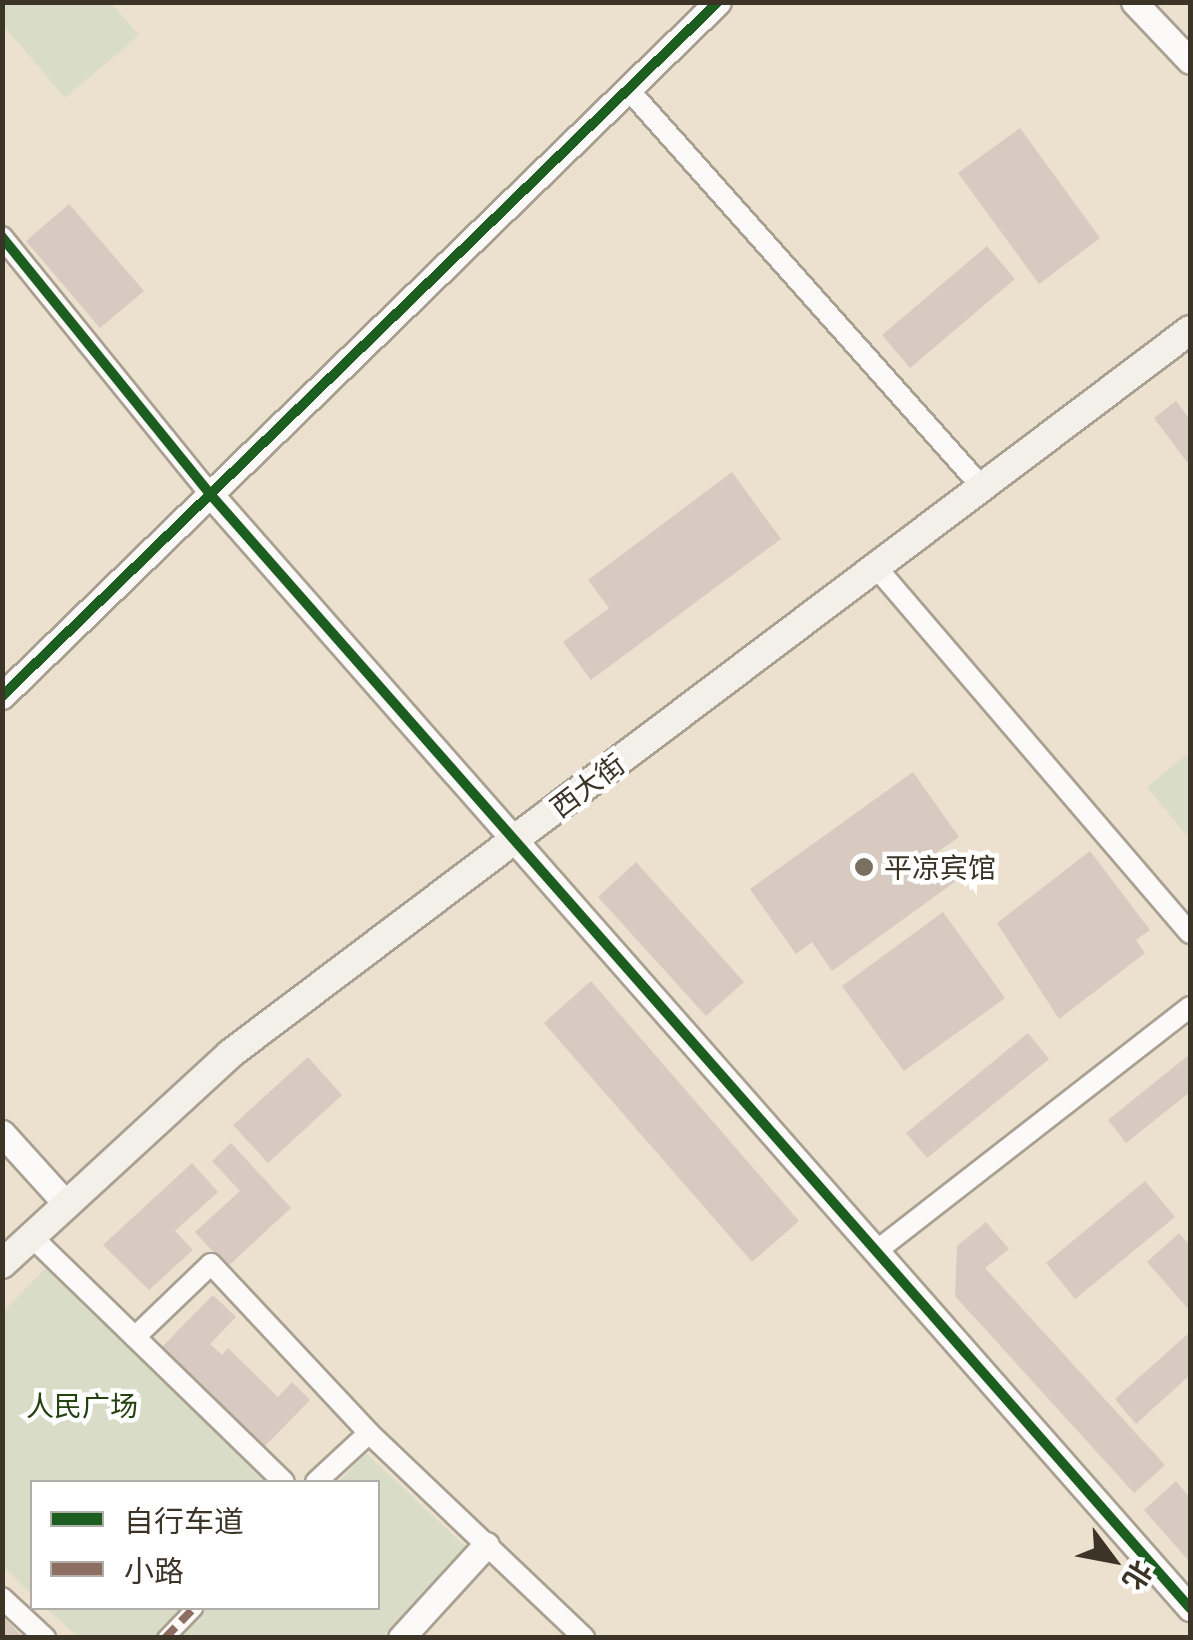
<!DOCTYPE html>
<meta charset="utf-8">
<style>
body{margin:0}
#map{position:relative;width:1193px;height:1640px;overflow:hidden;background:#ece0cf;font-family:"Open Sans","Noto Sans SC",sans-serif}
div>[style]{position:absolute}
.green>*{inset:0;background:#d9ddc8}
.building>*{inset:0;background:#d8cac0}
.roads{filter:drop-shadow(2px 0 #a9a092) drop-shadow(-2px 0 #a9a092) drop-shadow(0 2px #a9a092) drop-shadow(0 -2px #a9a092)}
.pedestrian>*{height:15px;margin:-7.5px;padding:0 7.5px;transform-origin:7.5px;border-radius:7.5px;background:#fcfaf8}
.minor>*{height:20px;margin:-10px;padding:0 10px;transform-origin:10px;border-radius:10px;background:#fcfaf8}
.tertiary>*{height:25px;margin:-12.5px;padding:0 12.5px;transform-origin:12.5px;border-radius:12.5px;background:#fcfaf8}
.secondary>*{height:28px;margin:-14px;padding:0 14px;transform-origin:14px;border-radius:14px;background:#f3efe9}
.quiet>*{height:8px;margin-top:-4px;transform-origin:0;background:repeating-linear-gradient(90deg,#8d6e63 0 15px,transparent 0 23px)}
.cycleway>*{height:10px;margin:-5px;padding:0 5px;transform-origin:5px;border-radius:5px;background:#1b5e20}
.dots>*{width:28px;height:28px;translate:-50% -50%;box-sizing:border-box;border:5px solid #fff;border-radius:50%}
span{translate:-50% -50%;white-space:nowrap;text-align:center;line-height:1.15;-webkit-text-stroke:9px #fff;paint-order:stroke}
.street-label{font-size:28px;color:#3d3428}
.poi-label{font-size:28px;color:#3d3428}
.left{translate:0 -50%;text-align:left}
.park-label{font-size:28px;color:#254211}
.frame{position:absolute;inset:0;border:5px solid #3d3428;pointer-events:none}
.legend{position:absolute;left:30px;top:1480px;width:350px;height:130px;box-sizing:border-box;background:#fff;border:2px solid #b1aea9;margin:0;padding:12px 18px;list-style:none;font-size:30px;color:#3d3428}
.legend li{display:flex;align-items:center;gap:20px;height:50px}
.legend b{width:50px;border:2px solid #b1aea9}
.north{position:absolute;left:1063px;top:1510px;width:100px;height:100px;-webkit-text-stroke:8px #fff;paint-order:stroke;rotate:122deg;font-size:28px;font-weight:700;line-height:40px;text-align:center;color:#3d3428}
.north::after{content:'';display:block;margin:auto;width:35px;height:45px;background:#3d3428;clip-path:polygon(50% 0,100% 100%,50% 72%,0 100%)}
</style>
<div id="map">
<div class="green">
<div style="clip-path:polygon(2px 3px,111px 3px,139px 35px,65px 98px,3px 25px)"></div>
<div style="clip-path:polygon(1190px 752px,1190px 840px,1147px 787px)"></div>
<div style="clip-path:polygon(49px 1265px,278px 1482px,32px 1482px,32px 1595px,3px 1566px,2px 1313px)"></div>
<div style="clip-path:polygon(366px 1453px,467px 1548px,382px 1637px,78px 1637px,46px 1608px,378px 1608px,378px 1482px,338px 1482px)"></div>
</div>
<div class="building">
<div style="clip-path:polygon(1020px 128px,1100px 238px,1039px 284px,958px 173px)"></div>
<div style="clip-path:polygon(69px 204px,144px 291px,100px 328px,26px 241px)"></div>
<div style="clip-path:polygon(987px 246px,1015px 279px,910px 368px,882px 335px)"></div>
<div style="clip-path:polygon(1176px 401px,1190px 420px,1190px 466px,1154px 418px)"></div>
<div style="clip-path:polygon(732px 472px,781px 539px,591px 680px,563px 642px,609px 608px,588px 580px)"></div>
<div style="clip-path:polygon(913px 772px,959px 837px,936px 853px,956px 881px,832px 971px,812px 942px,796px 954px,750px 889px)"></div>
<div style="clip-path:polygon(1090px 851px,1150px 930px,1136px 940px,1145px 953px,1059px 1019px,997px 923px)"></div>
<div style="clip-path:polygon(636px 862px,744px 982px,706px 1016px,598px 897px)"></div>
<div style="clip-path:polygon(943px 912px,1005px 998px,904px 1071px,842px 986px)"></div>
<div style="clip-path:polygon(591px 981px,799px 1221px,752px 1262px,544px 1023px)"></div>
<div style="clip-path:polygon(1028px 1033px,1049px 1059px,927px 1158px,906px 1133px)"></div>
<div style="clip-path:polygon(1190px 1054px,1190px 1092px,1126px 1143px,1108px 1120px)"></div>
<div style="clip-path:polygon(308px 1057px,342px 1095px,268px 1163px,233px 1125px)"></div>
<div style="clip-path:polygon(231px 1143px,291px 1208px,227px 1267px,195px 1232px,240px 1191px,212px 1161px)"></div>
<div style="clip-path:polygon(192px 1163px,218px 1192px,175px 1231px,193px 1250px,149px 1290px,103px 1245px)"></div>
<div style="clip-path:polygon(1145px 1181px,1175px 1217px,1075px 1299px,1046px 1263px)"></div>
<div style="clip-path:polygon(986px 1222px,1009px 1249px,985px 1268px,1165px 1465px,1134px 1493px,955px 1296px,957px 1246px)"></div>
<div style="clip-path:polygon(1179px 1233px,1190px 1245px,1190px 1311px,1147px 1262px)"></div>
<div style="clip-path:polygon(213px 1295px,236px 1317px,210px 1344px,222px 1355px,228px 1348px,278px 1397px,292px 1382px,310px 1400px,263px 1448px,160px 1349px)"></div>
<div style="clip-path:polygon(1190px 1332px,1190px 1375px,1136px 1424px,1115px 1399px)"></div>
<div style="clip-path:polygon(1176px 1481px,1190px 1498px,1190px 1562px,1144px 1510px)"></div>
<div style="clip-path:polygon(2px 1616px,24px 1638px,2px 1638px)"></div>
</div>
<div class="roads">
<div class="pedestrian">
<div style="left:165px;top:1638px;width:42px;rotate:-46deg"></div>
</div>
<div class="minor">
<div style="left:628px;top:89px;width:533px;rotate:48.35deg"></div>
<div style="left:2px;top:237px;width:331px;rotate:51deg"></div>
<div style="left:876px;top:567px;width:482px;rotate:49.4deg"></div>
<div style="left:32px;top:1237px;width:351px;rotate:44.2deg"></div>
<div style="left:879px;top:1249px;width:394px;rotate:-37.9deg"></div>
<div style="left:135px;top:1337px;width:105px;rotate:-43.8deg"></div>
<div style="left:211px;top:1264px;width:231px;rotate:46.9deg"></div>
<div style="left:369px;top:1433px;width:297px;rotate:43.6deg"></div>
<div style="left:316px;top:1482px;width:72px;rotate:-42.8deg"></div>
<div style="left:2px;top:1598px;width:59px;rotate:42.9deg"></div>
</div>
<div class="tertiary">
<div style="left:1134px;top:2px;width:81px;rotate:46.5deg"></div>
<div style="left:210px;top:494px;width:1484px;rotate:48.66deg"></div>
<div style="left:2px;top:696px;width:997px;rotate:-44.11deg"></div>
<div style="left:2px;top:1133px;width:97px;rotate:47.9deg"></div>
<div style="left:401px;top:1638px;width:126px;rotate:-47.6deg"></div>
</div>
<div class="secondary">
<div style="left:2px;top:1264px;width:310px;rotate:-42.6deg"></div>
<div style="left:230px;top:1054px;width:1202px;rotate:-37.02deg"></div>
</div>
</div>
<div class="quiet">
<div style="left:165px;top:1638px;width:42px;rotate:-46deg"></div>
</div>
<div class="cycleway">
<div style="left:2px;top:237px;width:331px;rotate:51deg"></div>
<div style="left:210px;top:494px;width:1484px;rotate:48.66deg"></div>
<div style="left:2px;top:696px;width:997px;rotate:-44.11deg"></div>
</div>
<div class="dots">
<div style="left:864px;top:867px;background:#7a7062"></div>
</div>
<div class="street-label">
<span style="left:587px;top:785px;rotate:-37deg">西大街</span>
</div>
<div class="poi-label">
<span class="left" style="left:884px;top:867px">平凉宾馆</span>
</div>
<div class="park-label">
<span style="left:82px;top:1405px">人民广场</span>
</div>
<div class="frame"></div>
<ul class="legend">
<li><b style="height:12px;background:#1b5e20"></b>自行车道</li>
<li><b style="height:12px;background:#8d6e63"></b>小路</li>
</ul>
<div class="north">北</div>
</div>
